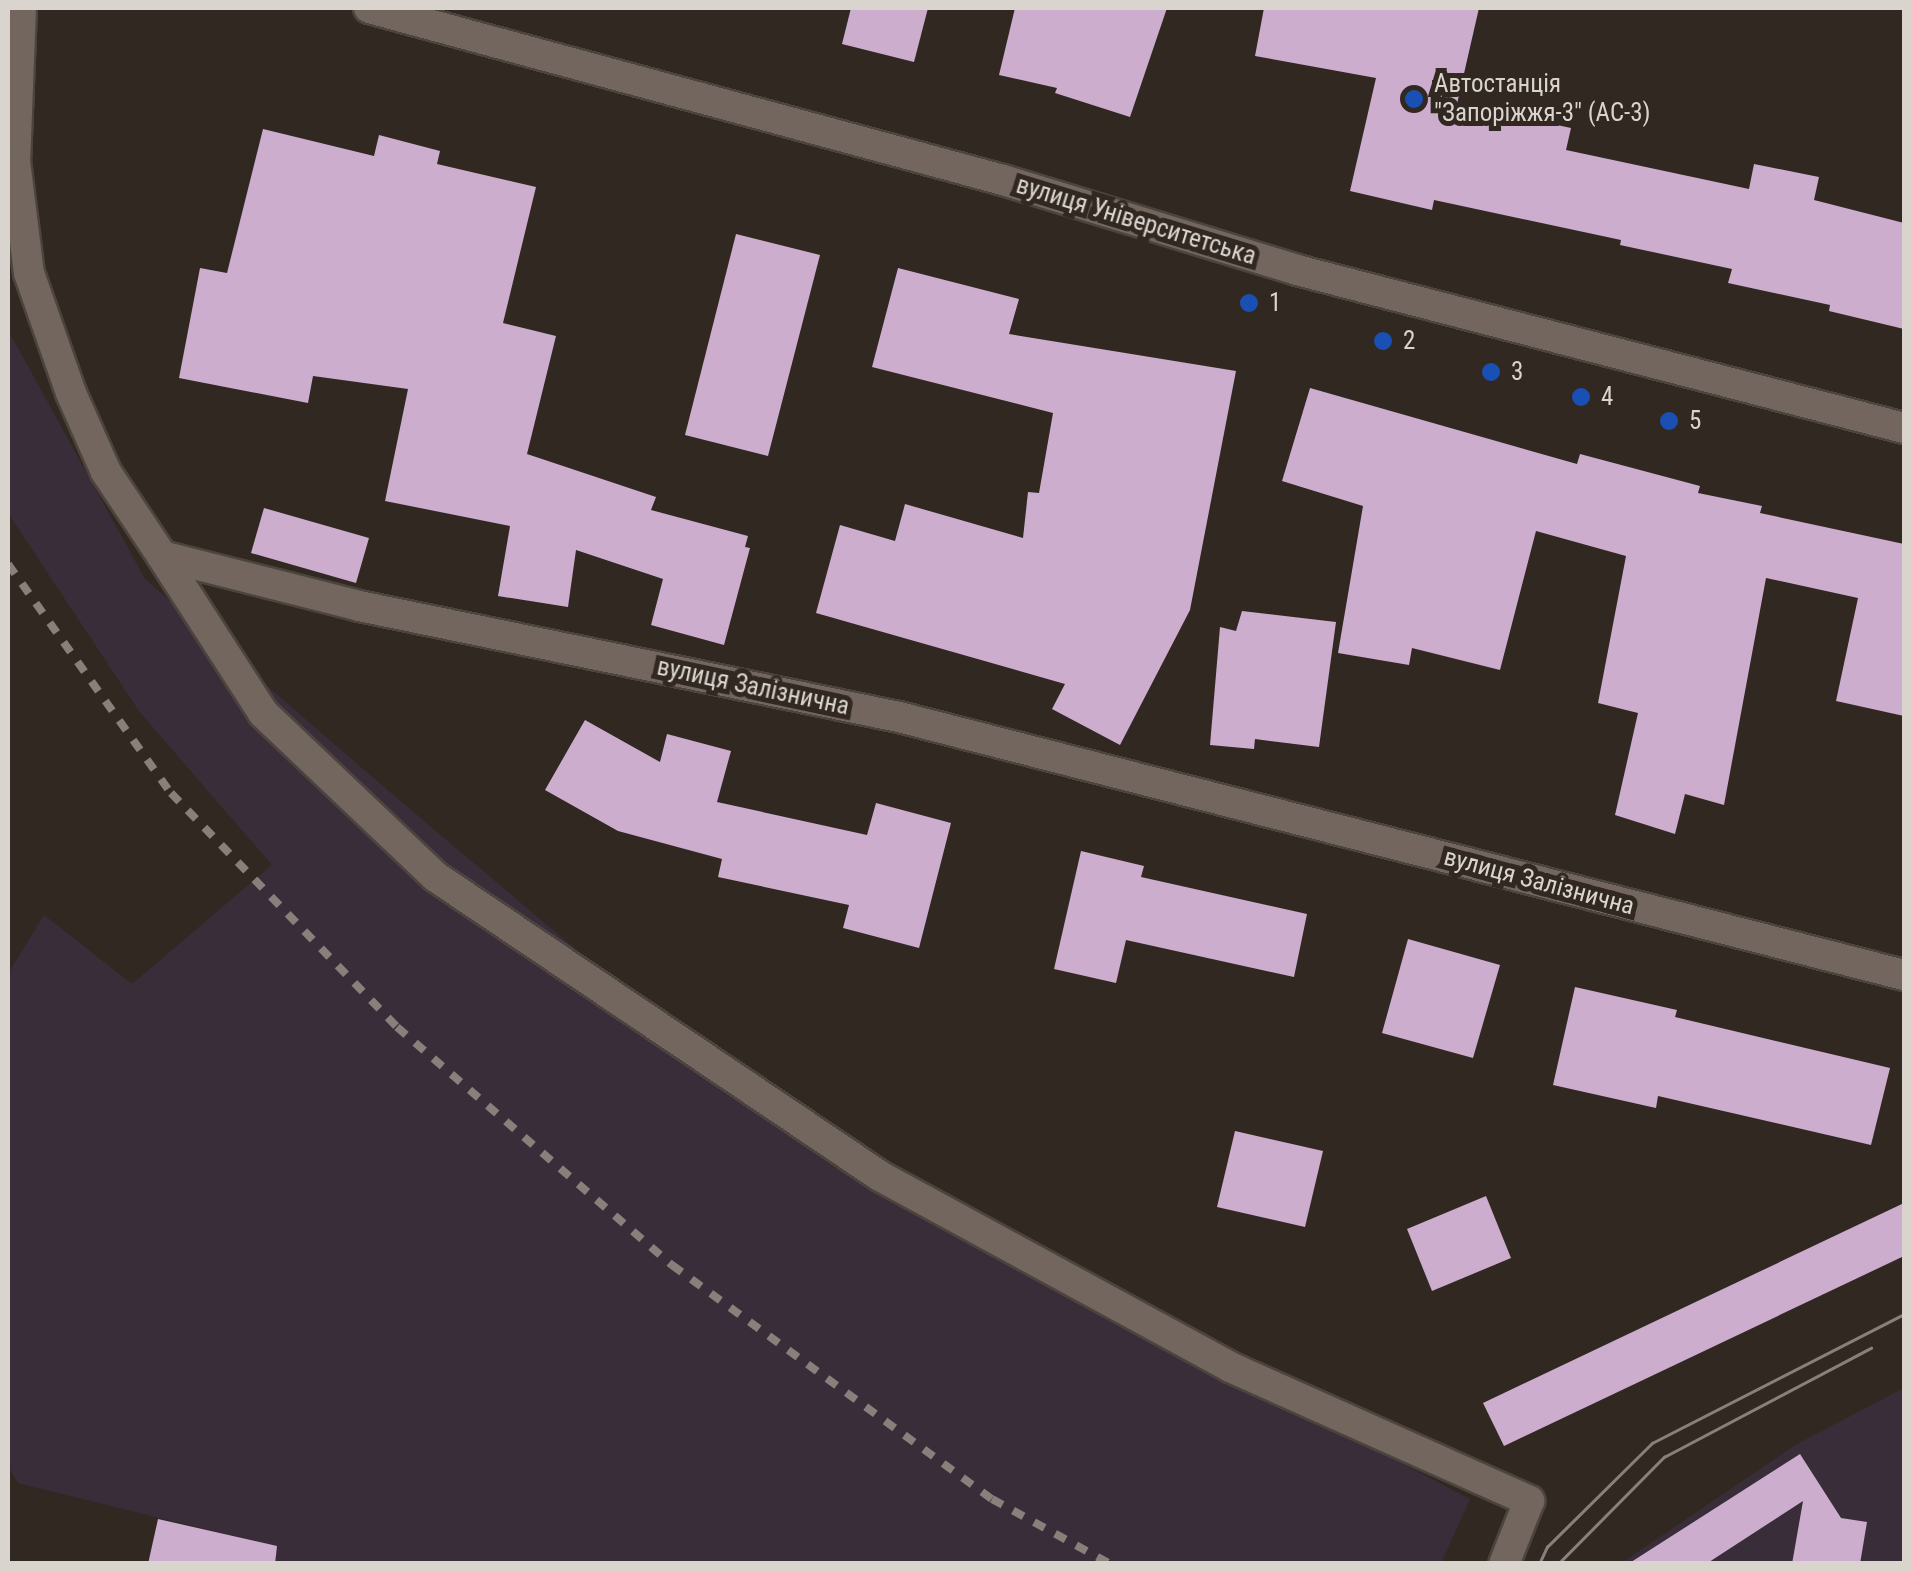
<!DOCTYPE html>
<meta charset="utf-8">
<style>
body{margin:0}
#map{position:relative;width:1912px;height:1571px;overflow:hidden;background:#322822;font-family:"Roboto Condensed",sans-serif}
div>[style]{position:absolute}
.commercial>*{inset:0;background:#3a2d3a}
.building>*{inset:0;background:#ccadce}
.roads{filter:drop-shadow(2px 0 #4c443e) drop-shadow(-2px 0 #4c443e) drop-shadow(0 2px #4c443e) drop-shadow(0 -2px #4c443e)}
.minor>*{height:30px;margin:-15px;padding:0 15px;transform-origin:15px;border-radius:15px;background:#72665e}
.tram>*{height:2.5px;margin:-1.25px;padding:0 1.25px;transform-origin:1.25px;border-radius:1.25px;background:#88807b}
.rail>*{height:8px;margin-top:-4px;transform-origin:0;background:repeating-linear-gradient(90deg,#88807b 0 12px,transparent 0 24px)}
.dots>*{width:28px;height:28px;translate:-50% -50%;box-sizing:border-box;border:5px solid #322822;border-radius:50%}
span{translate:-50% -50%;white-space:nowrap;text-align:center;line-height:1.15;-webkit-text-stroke:10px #322822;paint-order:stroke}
.poi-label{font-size:25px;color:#dad4cf}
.left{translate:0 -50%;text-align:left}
.street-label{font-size:25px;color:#dad4cf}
.frame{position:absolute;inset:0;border:10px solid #dad4cf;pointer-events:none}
</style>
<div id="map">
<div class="commercial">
<div style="clip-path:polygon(8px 330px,145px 579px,358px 765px,827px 1162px,1470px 1499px,1441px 1563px,244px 1563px,249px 1540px,18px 1483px,8px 1466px,8px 974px,44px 915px,132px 984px,272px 865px,139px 711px,8px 513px)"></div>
<div style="clip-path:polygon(1904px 1388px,1904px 1563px,1620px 1564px,1797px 1444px)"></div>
</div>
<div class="building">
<div style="clip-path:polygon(851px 8px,928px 8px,914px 62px,842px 44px)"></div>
<div style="clip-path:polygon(1015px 8px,1167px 8px,1130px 117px,1055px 93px,1057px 88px,999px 75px)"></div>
<div style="clip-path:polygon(1264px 8px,1479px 8px,1457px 104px,1571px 128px,1566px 150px,1749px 189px,1754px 164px,1819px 177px,1814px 200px,1904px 223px,1904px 329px,1829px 311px,1830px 305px,1728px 283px,1732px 269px,1620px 245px,1621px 240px,1434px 200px,1432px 210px,1350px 191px,1376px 78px,1255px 56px)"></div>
<div style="clip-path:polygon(263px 129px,374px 156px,379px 135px,440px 151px,437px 164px,536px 187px,503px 323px,556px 336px,527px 454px,656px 497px,651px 510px,748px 536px,745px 547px,750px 548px,724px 645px,651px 625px,663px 579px,576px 550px,568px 607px,498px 596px,510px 526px,385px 501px,408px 389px,313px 376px,308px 403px,179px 378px,200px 268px,227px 273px)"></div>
<div style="clip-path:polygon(736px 234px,820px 255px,768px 456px,685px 435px)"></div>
<div style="clip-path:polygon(898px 268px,1019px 299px,1009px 334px,1236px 371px,1190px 610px,1120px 745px,1052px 709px,1065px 684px,816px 613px,840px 525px,895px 541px,905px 504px,1023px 538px,1028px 492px,1039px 493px,1053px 413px,872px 367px)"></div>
<div style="clip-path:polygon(1310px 388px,1577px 464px,1580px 454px,1700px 486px,1698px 493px,1762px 506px,1760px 513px,1904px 544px,1904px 716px,1836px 701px,1858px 598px,1766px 578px,1724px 805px,1685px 794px,1675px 834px,1615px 815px,1638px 713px,1598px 703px,1626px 556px,1536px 531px,1500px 670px,1412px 648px,1409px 665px,1338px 653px,1363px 506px,1282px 481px)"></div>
<div style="clip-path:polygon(264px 508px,369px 538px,356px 583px,251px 553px)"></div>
<div style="clip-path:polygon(1242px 611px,1336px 622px,1319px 747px,1255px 739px,1254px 749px,1210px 745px,1220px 627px,1236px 631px)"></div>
<div style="clip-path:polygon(585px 720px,660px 762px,667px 734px,731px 751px,717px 802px,867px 835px,876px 803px,951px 823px,919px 948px,843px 928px,849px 905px,718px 877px,722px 859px,618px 831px,545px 790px)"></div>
<div style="clip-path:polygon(1081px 851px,1144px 866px,1141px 877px,1307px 914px,1294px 977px,1126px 940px,1116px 983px,1054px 969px)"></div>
<div style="clip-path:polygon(1408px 939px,1500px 965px,1473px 1058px,1382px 1033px)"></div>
<div style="clip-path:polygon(1575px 987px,1677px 1010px,1675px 1017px,1890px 1068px,1871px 1145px,1658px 1096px,1656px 1108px,1553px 1085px)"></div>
<div style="clip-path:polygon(1235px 1131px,1323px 1151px,1305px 1227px,1217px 1207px)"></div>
<div style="clip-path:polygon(1486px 1196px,1511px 1258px,1432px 1291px,1407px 1229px)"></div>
<div style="clip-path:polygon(1904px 1203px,1904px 1256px,1504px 1446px,1483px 1403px)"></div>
<div style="clip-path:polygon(1800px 1454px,1841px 1518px,1867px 1522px,1860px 1564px,1792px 1564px,1803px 1501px,1706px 1564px,1628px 1564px)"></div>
<div style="clip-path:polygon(158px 1519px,277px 1546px,275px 1564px,148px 1564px)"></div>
</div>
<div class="roads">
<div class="minor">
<div style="left:21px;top:8px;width:153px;rotate:92.2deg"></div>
<div style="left:15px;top:161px;width:113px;rotate:82.9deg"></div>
<div style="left:29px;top:273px;width:127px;rotate:70.7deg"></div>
<div style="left:71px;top:393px;width:86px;rotate:66.1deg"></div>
<div style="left:106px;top:472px;width:101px;rotate:56.3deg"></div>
<div style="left:162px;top:556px;width:203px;rotate:14.2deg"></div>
<div style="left:359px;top:606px;width:551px;rotate:11.62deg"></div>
<div style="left:899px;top:717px;width:1038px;rotate:14.4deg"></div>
<div style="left:369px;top:8px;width:657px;rotate:15.18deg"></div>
<div style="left:1003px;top:180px;width:307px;rotate:17deg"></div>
<div style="left:1297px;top:270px;width:627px;rotate:14.59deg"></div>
<div style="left:162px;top:556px;width:187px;rotate:57.2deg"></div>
<div style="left:263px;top:713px;width:238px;rotate:43.5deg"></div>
<div style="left:436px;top:877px;width:535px;rotate:33.96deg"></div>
<div style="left:880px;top:1176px;width:399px;rotate:28.6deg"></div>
<div style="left:1230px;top:1367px;width:328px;rotate:24.1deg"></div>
<div style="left:1529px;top:1501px;width:68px;rotate:111.6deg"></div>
</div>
</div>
<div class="tram">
<div style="left:1539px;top:1564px;width:19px;rotate:-65deg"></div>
<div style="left:1547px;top:1547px;width:148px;rotate:-44.7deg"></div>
<div style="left:1652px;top:1443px;width:283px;rotate:-27.1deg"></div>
<div style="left:1558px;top:1564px;width:151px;rotate:-45.3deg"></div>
<div style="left:1664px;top:1457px;width:234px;rotate:-27.8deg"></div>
</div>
<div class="rail">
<div style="left:8px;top:564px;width:281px;rotate:54.6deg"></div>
<div style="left:171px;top:793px;width:325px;rotate:46deg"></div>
<div style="left:397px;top:1027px;width:364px;rotate:40.9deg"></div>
<div style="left:672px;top:1265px;width:396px;rotate:36.2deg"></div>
<div style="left:992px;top:1499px;width:135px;rotate:28.8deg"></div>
</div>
<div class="dots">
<div style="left:1414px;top:99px;background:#1a4fb4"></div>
<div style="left:1249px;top:303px;background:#1a4fb4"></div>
<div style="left:1383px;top:341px;background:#1a4fb4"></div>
<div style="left:1491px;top:372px;background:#1a4fb4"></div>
<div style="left:1581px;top:397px;background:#1a4fb4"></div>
<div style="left:1669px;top:421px;background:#1a4fb4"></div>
</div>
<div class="poi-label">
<span class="left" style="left:1434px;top:99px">Автостанція<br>"Запоріжжя-3" (АС-3)</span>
<span class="left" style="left:1269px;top:303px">1</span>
<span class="left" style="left:1403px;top:341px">2</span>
<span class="left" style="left:1511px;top:372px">3</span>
<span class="left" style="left:1601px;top:397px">4</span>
<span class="left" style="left:1689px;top:421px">5</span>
</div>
<div class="street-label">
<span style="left:1136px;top:221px;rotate:17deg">вулиця Університетська</span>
<span style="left:753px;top:687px;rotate:12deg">вулиця Залізнична</span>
<span style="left:1539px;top:882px;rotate:15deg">вулиця Залізнична</span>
</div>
<div class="frame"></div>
</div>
